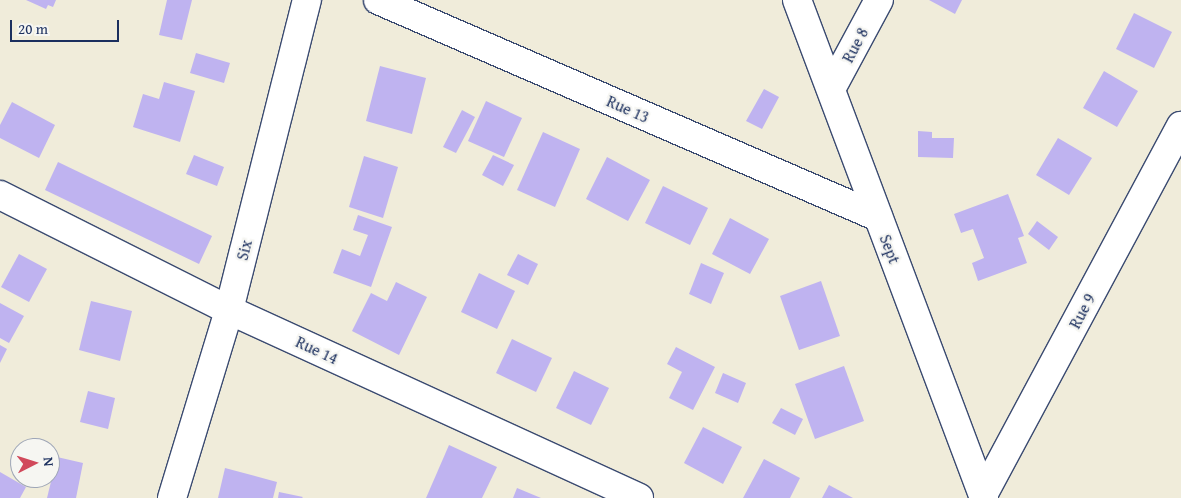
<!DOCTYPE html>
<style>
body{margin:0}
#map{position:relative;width:1181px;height:498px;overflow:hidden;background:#f0ecda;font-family:"Gentium Book Plus",serif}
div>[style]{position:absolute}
.building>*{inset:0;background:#bfb3f0}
.roads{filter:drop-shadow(1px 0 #3b4b71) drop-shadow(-1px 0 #3b4b71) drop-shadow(0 1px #3b4b71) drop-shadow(0 -1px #3b4b71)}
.street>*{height:28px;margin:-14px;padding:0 14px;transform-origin:14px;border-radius:14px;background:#fff}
span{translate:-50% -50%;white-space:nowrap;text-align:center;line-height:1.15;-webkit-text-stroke:4.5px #f6f6f2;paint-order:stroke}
.street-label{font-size:16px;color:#1b2f5e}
.north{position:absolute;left:10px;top:438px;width:50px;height:50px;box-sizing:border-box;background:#f6f6f2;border:1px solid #9ea6b7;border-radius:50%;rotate:85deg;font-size:14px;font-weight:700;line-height:20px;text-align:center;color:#1b2f5e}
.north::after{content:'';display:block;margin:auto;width:18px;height:22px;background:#d1495b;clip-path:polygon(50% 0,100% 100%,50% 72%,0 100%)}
.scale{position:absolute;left:10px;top:20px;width:109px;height:22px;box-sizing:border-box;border:2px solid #1b2f5e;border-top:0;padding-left:6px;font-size:15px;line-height:18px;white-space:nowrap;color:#1b2f5e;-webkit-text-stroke:4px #f6f6f2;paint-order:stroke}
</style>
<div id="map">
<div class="building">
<div style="clip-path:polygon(26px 0,56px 0,53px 7px,48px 5px,46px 9px)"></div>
<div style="clip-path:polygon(167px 0,192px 0,182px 40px,159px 35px)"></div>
<div style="clip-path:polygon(929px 0,962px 0,955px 14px)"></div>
<div style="clip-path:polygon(1134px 13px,1172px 32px,1154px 68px,1116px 49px)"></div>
<div style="clip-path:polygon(196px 53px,230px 63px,224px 83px,190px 73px)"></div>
<div style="clip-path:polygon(380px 66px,426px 78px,412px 134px,366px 121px)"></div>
<div style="clip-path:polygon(1104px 71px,1138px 91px,1117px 127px,1083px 108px)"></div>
<div style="clip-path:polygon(164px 82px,195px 91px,180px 142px,133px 127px,143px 94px,159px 99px)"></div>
<div style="clip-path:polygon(764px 89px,779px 97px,762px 129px,746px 121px)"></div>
<div style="clip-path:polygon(486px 101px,522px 118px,504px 157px,468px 141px)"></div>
<div style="clip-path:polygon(12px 102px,55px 125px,39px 158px,0 138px,0 125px)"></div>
<div style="clip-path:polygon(462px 110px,475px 117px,456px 153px,443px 147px)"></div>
<div style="clip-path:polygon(918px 131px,932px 132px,932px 138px,954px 138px,953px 158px,918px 157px)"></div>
<div style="clip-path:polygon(543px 132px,580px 149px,555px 207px,517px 190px)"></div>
<div style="clip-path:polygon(1058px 138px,1092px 158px,1069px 195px,1036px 175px)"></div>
<div style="clip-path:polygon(194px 155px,224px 167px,217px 186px,186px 174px)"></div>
<div style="clip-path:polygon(493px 155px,514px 165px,503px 186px,482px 175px)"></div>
<div style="clip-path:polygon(364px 156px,398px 167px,383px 218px,349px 207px)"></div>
<div style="clip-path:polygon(607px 157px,650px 180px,628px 221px,586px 199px)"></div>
<div style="clip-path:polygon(58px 162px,212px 236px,199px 264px,45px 190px)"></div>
<div style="clip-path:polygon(663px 186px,708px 208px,690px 245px,645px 223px)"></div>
<div style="clip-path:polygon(1008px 194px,1024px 236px,1018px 238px,1027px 263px,978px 281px,972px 263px,984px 258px,973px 229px,961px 233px,954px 214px)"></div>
<div style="clip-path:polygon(358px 215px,392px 227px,371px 287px,333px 273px,342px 249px,360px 256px,368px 235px,353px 230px)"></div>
<div style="clip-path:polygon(730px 218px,769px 239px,750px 274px,712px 254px)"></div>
<div style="clip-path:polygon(1037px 221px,1058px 237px,1049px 250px,1028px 234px)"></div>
<div style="clip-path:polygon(19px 254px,47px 269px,29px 302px,1px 287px)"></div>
<div style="clip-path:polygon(518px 254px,538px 264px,528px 285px,507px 275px)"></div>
<div style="clip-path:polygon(701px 263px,724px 273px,711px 304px,689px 294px)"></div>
<div style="clip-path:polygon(479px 273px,515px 291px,497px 329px,461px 312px)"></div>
<div style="clip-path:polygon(821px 281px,840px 336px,799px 350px,780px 296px)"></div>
<div style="clip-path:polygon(396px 282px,427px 297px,399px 355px,352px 331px,371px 293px,387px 301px)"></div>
<div style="clip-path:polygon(91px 301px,132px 311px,120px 361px,79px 350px)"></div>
<div style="clip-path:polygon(0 303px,24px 316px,9px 343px,0 338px)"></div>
<div style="clip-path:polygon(512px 339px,552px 358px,536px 392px,496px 373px)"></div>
<div style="clip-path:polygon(0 345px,7px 349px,0 363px)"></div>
<div style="clip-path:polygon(676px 347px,715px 367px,693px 410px,669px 398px,682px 372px,667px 364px)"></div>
<div style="clip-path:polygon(844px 366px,864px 421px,815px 439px,795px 384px)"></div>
<div style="clip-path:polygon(574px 371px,609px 388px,591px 425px,556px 408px)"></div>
<div style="clip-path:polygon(723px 373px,746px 383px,738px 403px,715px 393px)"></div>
<div style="clip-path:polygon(88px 391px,115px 398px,108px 429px,80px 422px)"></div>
<div style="clip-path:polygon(781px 408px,803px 419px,795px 435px,772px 423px)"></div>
<div style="clip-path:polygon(703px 427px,742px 447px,723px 484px,684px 463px)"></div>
<div style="clip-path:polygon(449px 445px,497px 467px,482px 498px,426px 498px)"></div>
<div style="clip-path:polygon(57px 457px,83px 463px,76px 498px,47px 498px)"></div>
<div style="clip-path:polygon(764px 459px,800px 478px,790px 498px,743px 498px)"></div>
<div style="clip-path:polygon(225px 468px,277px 482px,273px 498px,218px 498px)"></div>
<div style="clip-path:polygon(0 472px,26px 487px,20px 498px,0 498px)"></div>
<div style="clip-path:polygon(829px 485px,853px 498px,822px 498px)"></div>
<div style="clip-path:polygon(517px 488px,541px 498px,513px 498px)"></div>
<div style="clip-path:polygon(279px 492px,303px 497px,302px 498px,278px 498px)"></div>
</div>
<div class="roads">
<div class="street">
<div style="left:378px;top:0;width:545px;rotate:23.46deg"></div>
<div style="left:797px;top:0;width:532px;rotate:69.42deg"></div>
<div style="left:831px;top:89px;width:101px;rotate:-61.7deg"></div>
<div style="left:0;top:195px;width:256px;rotate:26.7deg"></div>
<div style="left:229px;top:310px;width:451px;rotate:24.6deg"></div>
<div style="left:983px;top:495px;width:419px;rotate:-61.8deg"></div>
<div style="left:172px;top:498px;width:196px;rotate:-73.1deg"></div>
<div style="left:229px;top:310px;width:320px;rotate:-75.9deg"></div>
</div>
</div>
<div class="street-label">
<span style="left:855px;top:45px;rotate:-62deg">Rue 8</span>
<span style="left:628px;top:109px;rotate:24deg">Rue 13</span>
<span style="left:890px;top:249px;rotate:69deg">Sept</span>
<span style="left:244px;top:250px;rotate:-76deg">Six</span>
<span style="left:1082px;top:311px;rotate:-62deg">Rue 9</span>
<span style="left:317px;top:350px;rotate:25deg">Rue 14</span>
</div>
<div class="north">N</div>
<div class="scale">20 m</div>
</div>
